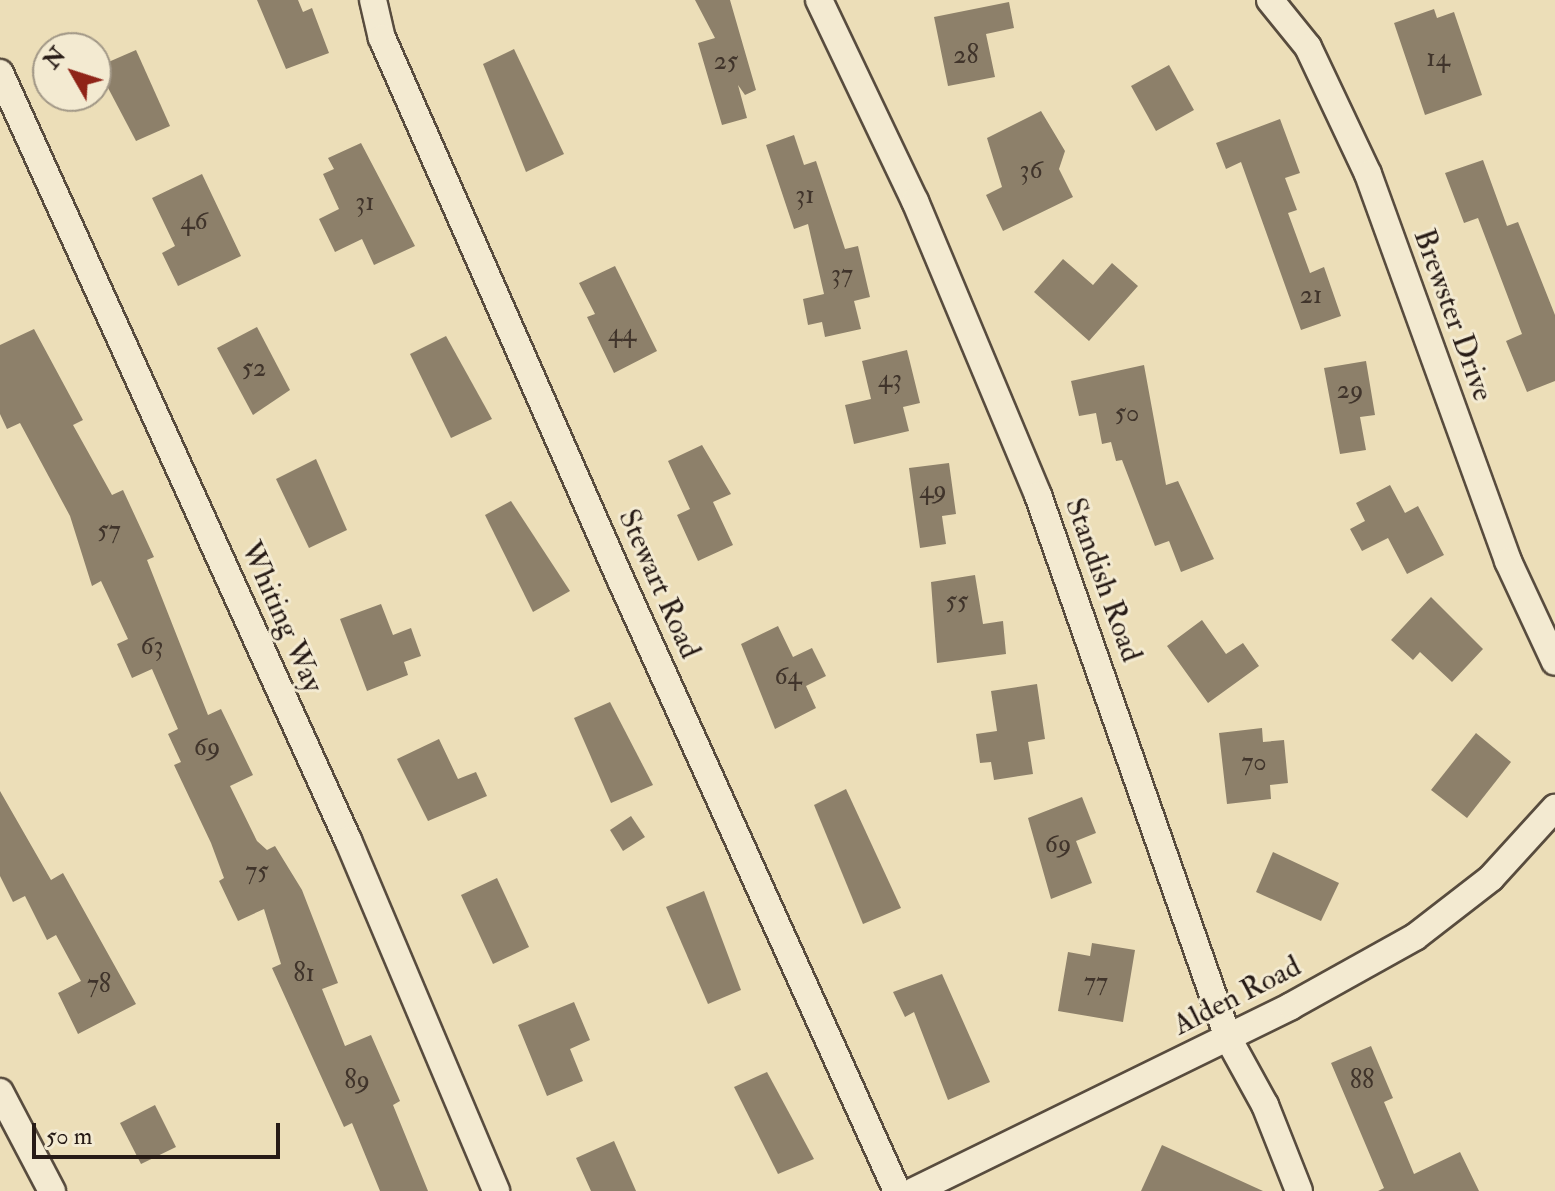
<!DOCTYPE html>
<style>
body{margin:0}
#map{position:relative;width:1555px;height:1191px;overflow:hidden;background:#ecdeb8;font-family:"IM FELL Double Pica",serif}
div>[style]{position:absolute}
.building>*{inset:0;background:#8d806a}
.roads{filter:drop-shadow(2px 0 #584c3e) drop-shadow(-2px 0 #584c3e) drop-shadow(0 2px #584c3e) drop-shadow(0 -2px #584c3e)}
.street>*{height:26px;margin:-13px;padding:0 13px;transform-origin:13px;border-radius:13px;background:#f3ead1}
span{translate:-50% -50%;white-space:nowrap;text-align:center;line-height:1.15;-webkit-text-stroke:6px #f3ead1;paint-order:stroke}
.number-label{font-size:26px;color:#40342b}
.number-label span{-webkit-text-stroke-width:0}
.street-label{font-size:30px;color:#271b16}
.north{position:absolute;left:32px;top:32px;width:80px;height:80px;box-sizing:border-box;background:#f3ead1;border:2px solid #a19786;border-radius:50%;rotate:309deg;font-size:22px;font-weight:700;line-height:32px;text-align:center;color:#271b16}
.north::after{content:'';display:block;margin:auto;width:28px;height:36px;background:#8f2418;clip-path:polygon(50% 0,100% 100%,50% 72%,0 100%)}
.scale{position:absolute;left:32px;top:1123px;width:248px;height:36px;box-sizing:border-box;border:4px solid #271b16;border-top:0;padding-left:10px;font-size:24px;line-height:28px;white-space:nowrap;color:#271b16;-webkit-text-stroke:6px #f3ead1;paint-order:stroke}
</style>
<div id="map">
<div class="building">
<div style="clip-path:polygon(257px 0,298px 0,303px 12px,312px 8px,329px 53px,286px 69px)"></div>
<div style="clip-path:polygon(695px 0,730px 0,756px 90px,745px 95px,738px 85px,747px 118px,722px 125px,698px 43px,715px 38px)"></div>
<div style="clip-path:polygon(1009px 2px,1014px 28px,986px 34px,995px 77px,948px 86px,934px 17px)"></div>
<div style="clip-path:polygon(1434px 9px,1437px 18px,1454px 12px,1482px 95px,1425px 115px,1394px 23px)"></div>
<div style="clip-path:polygon(514px 49px,564px 154px,526px 172px,483px 64px)"></div>
<div style="clip-path:polygon(136px 50px,170px 126px,136px 141px,97px 67px)"></div>
<div style="clip-path:polygon(1169px 65px,1194px 110px,1156px 131px,1131px 86px)"></div>
<div style="clip-path:polygon(1041px 111px,1065px 151px,1059px 169px,1073px 197px,1003px 231px,986px 195px,1002px 187px,987px 138px)"></div>
<div style="clip-path:polygon(1280px 119px,1300px 173px,1285px 178px,1297px 210px,1288px 213px,1310px 273px,1324px 267px,1341px 316px,1301px 330px,1241px 162px,1226px 169px,1216px 143px)"></div>
<div style="clip-path:polygon(794px 135px,804px 165px,816px 161px,845px 249px,858px 246px,870px 297px,854px 301px,861px 329px,825px 337px,822px 322px,808px 325px,803px 299px,824px 294px,808px 224px,794px 229px,766px 145px)"></div>
<div style="clip-path:polygon(361px 143px,415px 246px,374px 265px,362px 239px,335px 252px,319px 219px,339px 209px,323px 174px,334px 169px,328px 158px)"></div>
<div style="clip-path:polygon(1483px 160px,1507px 226px,1518px 222px,1555px 315px,1555px 381px,1527px 392px,1506px 341px,1522px 334px,1478px 218px,1464px 223px,1445px 173px)"></div>
<div style="clip-path:polygon(202px 174px,241px 256px,178px 286px,162px 253px,175px 246px,152px 198px)"></div>
<div style="clip-path:polygon(1063px 259px,1093px 285px,1112px 263px,1138px 286px,1089px 341px,1034px 292px)"></div>
<div style="clip-path:polygon(615px 266px,657px 351px,614px 373px,587px 317px,595px 314px,579px 283px)"></div>
<div style="clip-path:polygon(257px 327px,290px 390px,253px 415px,217px 348px)"></div>
<div style="clip-path:polygon(34px 329px,83px 420px,73px 425px,112px 495px,123px 490px,154px 557px,147px 560px,208px 715px,221px 709px,253px 775px,230px 786px,257px 841px,267px 850px,275px 846px,302px 890px,338px 983px,322px 989px,345px 1046px,371px 1035px,400px 1101px,393px 1105px,428px 1191px,380px 1191px,352px 1123px,344px 1127px,272px 968px,281px 964px,264px 909px,238px 921px,219px 881px,224px 878px,211px 843px,174px 765px,181px 762px,168px 734px,178px 729px,152px 669px,132px 678px,117px 644px,128px 639px,101px 581px,92px 586px,70px 516px,20px 423px,7px 429px,0 414px,0 345px)"></div>
<div style="clip-path:polygon(446px 336px,492px 419px,451px 438px,410px 354px)"></div>
<div style="clip-path:polygon(907px 350px,920px 403px,903px 407px,909px 431px,854px 444px,845px 405px,871px 399px,862px 361px)"></div>
<div style="clip-path:polygon(1366px 361px,1375px 415px,1360px 417px,1366px 450px,1340px 454px,1324px 368px)"></div>
<div style="clip-path:polygon(1144px 365px,1166px 485px,1178px 481px,1214px 559px,1181px 572px,1169px 541px,1155px 546px,1122px 460px,1116px 461px,1111px 442px,1102px 444px,1096px 413px,1079px 416px,1071px 381px)"></div>
<div style="clip-path:polygon(702px 445px,731px 494px,713px 502px,733px 545px,698px 561px,677px 515px,690px 509px,668px 461px)"></div>
<div style="clip-path:polygon(316px 459px,347px 530px,309px 548px,276px 479px)"></div>
<div style="clip-path:polygon(949px 463px,956px 514px,942px 516px,946px 544px,920px 548px,909px 468px)"></div>
<div style="clip-path:polygon(1390px 485px,1405px 513px,1418px 506px,1444px 555px,1407px 574px,1388px 538px,1362px 551px,1350px 529px,1365px 521px,1356px 503px)"></div>
<div style="clip-path:polygon(511px 501px,570px 591px,533px 612px,485px 515px)"></div>
<div style="clip-path:polygon(975px 575px,983px 624px,1003px 621px,1006px 654px,937px 663px,931px 582px)"></div>
<div style="clip-path:polygon(1431px 597px,1483px 649px,1452px 682px,1420px 652px,1413px 660px,1391px 640px)"></div>
<div style="clip-path:polygon(381px 604px,393px 635px,411px 628px,421px 656px,404px 662px,408px 675px,367px 691px,340px 619px)"></div>
<div style="clip-path:polygon(1202px 620px,1226px 654px,1243px 643px,1259px 666px,1208px 703px,1167px 646px)"></div>
<div style="clip-path:polygon(778px 626px,793px 657px,812px 648px,826px 676px,806px 686px,816px 708px,775px 729px,741px 644px)"></div>
<div style="clip-path:polygon(1037px 684px,1045px 739px,1028px 742px,1033px 774px,994px 780px,991px 762px,980px 763px,976px 734px,997px 731px,991px 691px)"></div>
<div style="clip-path:polygon(610px 702px,653px 785px,611px 803px,574px 718px)"></div>
<div style="clip-path:polygon(1262px 728px,1263px 742px,1284px 740px,1288px 783px,1270px 785px,1271px 799px,1227px 804px,1219px 733px)"></div>
<div style="clip-path:polygon(1476px 733px,1511px 762px,1467px 818px,1431px 790px)"></div>
<div style="clip-path:polygon(439px 739px,458px 779px,476px 772px,487px 796px,428px 821px,397px 759px)"></div>
<div style="clip-path:polygon(846px 789px,901px 908px,863px 924px,814px 805px)"></div>
<div style="clip-path:polygon(0 791px,51px 880px,63px 873px,136px 1004px,78px 1034px,58px 993px,81px 981px,56px 935px,47px 940px,25px 896px,13px 902px,0 876px)"></div>
<div style="clip-path:polygon(1082px 797px,1096px 833px,1076px 841px,1092px 883px,1051px 899px,1028px 818px)"></div>
<div style="clip-path:polygon(631px 816px,645px 837px,623px 851px,610px 830px)"></div>
<div style="clip-path:polygon(1273px 852px,1339px 883px,1321px 921px,1256px 892px)"></div>
<div style="clip-path:polygon(497px 878px,529px 947px,493px 964px,461px 895px)"></div>
<div style="clip-path:polygon(704px 891px,741px 990px,708px 1004px,666px 907px)"></div>
<div style="clip-path:polygon(1092px 943px,1135px 950px,1123px 1022px,1058px 1011px,1068px 952px,1090px 956px)"></div>
<div style="clip-path:polygon(942px 974px,990px 1082px,948px 1100px,914px 1012px,905px 1017px,893px 992px)"></div>
<div style="clip-path:polygon(574px 1002px,590px 1040px,570px 1049px,583px 1081px,547px 1096px,518px 1025px)"></div>
<div style="clip-path:polygon(1371px 1046px,1393px 1098px,1384px 1102px,1414px 1174px,1460px 1152px,1479px 1191px,1378px 1191px,1384px 1188px,1331px 1063px)"></div>
<div style="clip-path:polygon(767px 1072px,814px 1159px,778px 1174px,734px 1087px)"></div>
<div style="clip-path:polygon(155px 1105px,176px 1147px,141px 1164px,120px 1123px)"></div>
<div style="clip-path:polygon(614px 1141px,636px 1191px,591px 1191px,576px 1158px)"></div>
<div style="clip-path:polygon(1162px 1145px,1263px 1191px,1141px 1191px)"></div>
</div>
<div class="roads">
<div class="street">
<div style="left:373px;top:0;width:39px;rotate:77deg"></div>
<div style="left:382px;top:38px;width:588px;rotate:66.23deg"></div>
<div style="left:619px;top:576px;width:675px;rotate:65.68deg"></div>
<div style="left:819px;top:0;width:223px;rotate:64.5deg"></div>
<div style="left:915px;top:201px;width:319px;rotate:67.3deg"></div>
<div style="left:1038px;top:495px;width:575px;rotate:70.71deg"></div>
<div style="left:1228px;top:1038px;width:77px;rotate:61.1deg"></div>
<div style="left:1265px;top:1105px;width:92px;rotate:68.4deg"></div>
<div style="left:1270px;top:0;width:60px;rotate:51deg"></div>
<div style="left:1308px;top:47px;width:140px;rotate:64.7deg"></div>
<div style="left:1368px;top:174px;width:412px;rotate:70.1deg"></div>
<div style="left:1508px;top:561px;width:111px;rotate:65deg"></div>
<div style="left:0;top:73px;width:842px;rotate:65.6deg"></div>
<div style="left:348px;top:840px;width:381px;rotate:67.1deg"></div>
<div style="left:0;top:1092px;width:112px;rotate:62.3deg"></div>
<div style="left:914px;top:1191px;width:420px;rotate:-26.1deg"></div>
<div style="left:1291px;top:1006px;width:142px;rotate:-29.1deg"></div>
<div style="left:1415px;top:937px;width:96px;rotate:-37.8deg"></div>
<div style="left:1491px;top:878px;width:95px;rotate:-47.6deg"></div>
</div>
</div>
<div class="number-label">
<span style="left:966px;top:56px">28</span>
<span style="left:1438px;top:59px">14</span>
<span style="left:726px;top:62px">25</span>
<span style="left:1031px;top:171px">36</span>
<span style="left:805px;top:196px">31</span>
<span style="left:365px;top:203px">31</span>
<span style="left:194px;top:222px">46</span>
<span style="left:842px;top:275px">37</span>
<span style="left:1311px;top:296px">21</span>
<span style="left:622px;top:334px">44</span>
<span style="left:254px;top:369px">52</span>
<span style="left:890px;top:380px">43</span>
<span style="left:1350px;top:391px">29</span>
<span style="left:1127px;top:414px">50</span>
<span style="left:933px;top:491px">49</span>
<span style="left:109px;top:531px">57</span>
<span style="left:957px;top:602px">55</span>
<span style="left:152px;top:647px">63</span>
<span style="left:788px;top:677px">64</span>
<span style="left:207px;top:748px">69</span>
<span style="left:1254px;top:763px">70</span>
<span style="left:1058px;top:845px">69</span>
<span style="left:257px;top:872px">75</span>
<span style="left:304px;top:974px">81</span>
<span style="left:1096px;top:983px">77</span>
<span style="left:99px;top:985px">78</span>
<span style="left:357px;top:1081px">89</span>
<span style="left:1362px;top:1081px">88</span>
</div>
<div class="street-label">
<span style="left:1453px;top:315px;rotate:70deg">Brewster Drive</span>
<span style="left:1103px;top:580px;rotate:70deg">Standish Road</span>
<span style="left:659px;top:584px;rotate:66deg">Stewart Road</span>
<span style="left:282px;top:617px;rotate:66deg">Whiting Way</span>
<span style="left:1237px;top:996px;rotate:-27deg">Alden Road</span>
</div>
<div class="north">N</div>
<div class="scale">50 m</div>
</div>
